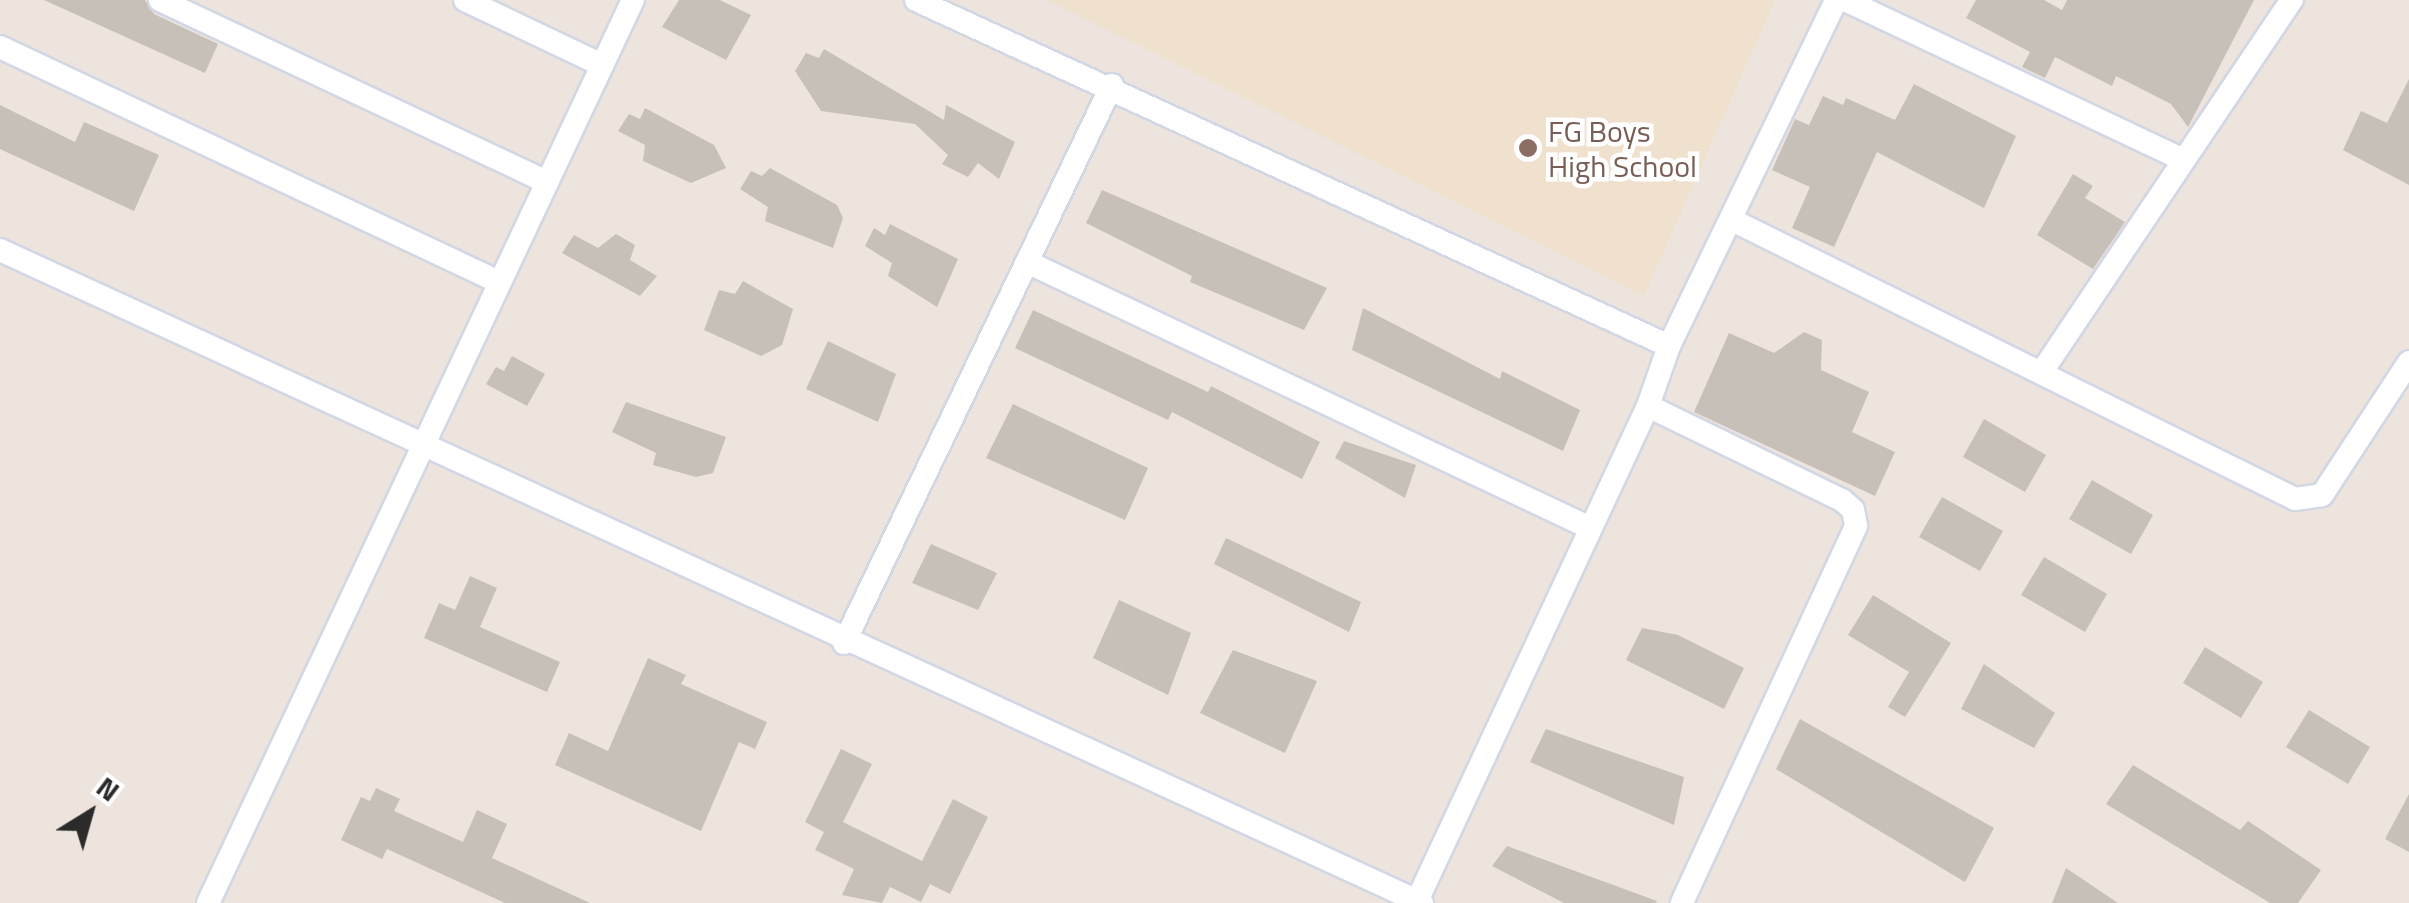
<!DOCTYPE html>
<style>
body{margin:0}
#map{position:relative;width:2409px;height:903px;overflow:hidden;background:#ede5dd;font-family:"Titillium Web",sans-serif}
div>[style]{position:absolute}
.education>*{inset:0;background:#efe1cd}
.building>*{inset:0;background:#c6c0b9}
.roads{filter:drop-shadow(2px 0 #d2d7e4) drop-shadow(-2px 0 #d2d7e4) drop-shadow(0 2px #d2d7e4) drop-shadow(0 -2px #d2d7e4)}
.minor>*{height:22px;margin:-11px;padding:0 11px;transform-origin:11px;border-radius:11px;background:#fff}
.dots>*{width:28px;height:28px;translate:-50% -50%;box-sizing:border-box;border:5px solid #fff;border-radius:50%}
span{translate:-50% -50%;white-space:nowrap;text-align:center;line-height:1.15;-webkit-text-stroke:9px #fff;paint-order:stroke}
.education-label{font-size:30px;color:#785e54}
.left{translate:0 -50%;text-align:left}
.north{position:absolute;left:40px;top:763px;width:100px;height:100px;-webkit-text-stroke:8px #fff;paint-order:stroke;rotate:37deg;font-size:28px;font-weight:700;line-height:40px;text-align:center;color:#2b2b2b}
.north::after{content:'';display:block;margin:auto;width:35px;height:45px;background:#2b2b2b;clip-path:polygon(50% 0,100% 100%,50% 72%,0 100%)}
</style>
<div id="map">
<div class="education">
<div style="clip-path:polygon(1047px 0,1775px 0,1644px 296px)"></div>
</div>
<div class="building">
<div style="clip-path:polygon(44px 0,145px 0,154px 14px,218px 44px,205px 73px)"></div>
<div style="clip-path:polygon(679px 0,720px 0,751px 15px,726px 60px,662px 27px)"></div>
<div style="clip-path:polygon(1976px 0,2044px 0,2062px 10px,2067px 0,2254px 0,2188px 127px,2171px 104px,2116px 76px,2112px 86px,2055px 57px,2045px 78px,2022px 67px,2030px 52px,1966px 18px)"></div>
<div style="clip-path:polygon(824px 49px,944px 120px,946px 105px,1015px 142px,999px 179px,978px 163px,968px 177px,942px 164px,948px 155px,915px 124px,821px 111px,795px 71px,806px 53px,819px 58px)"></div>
<div style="clip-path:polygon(2409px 79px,2409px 185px,2343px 150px,2361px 111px,2387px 123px)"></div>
<div style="clip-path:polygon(1914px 84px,2016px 136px,1984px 208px,1877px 152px,1834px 247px,1792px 228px,1810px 187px,1772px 170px,1795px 119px,1809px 125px,1823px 96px,1843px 105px,1846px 98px,1895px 120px)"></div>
<div style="clip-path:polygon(0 105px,75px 142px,84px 122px,159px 155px,134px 211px,0 149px)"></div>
<div style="clip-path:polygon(645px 108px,714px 145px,726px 168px,691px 183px,643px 161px,645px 145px,618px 131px,629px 114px,640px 119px)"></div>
<div style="clip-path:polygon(770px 168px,837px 205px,843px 218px,833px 248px,765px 221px,768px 207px,740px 189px,751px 171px,762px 176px)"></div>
<div style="clip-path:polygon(2073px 174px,2093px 186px,2085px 198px,2125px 222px,2093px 269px,2037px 235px)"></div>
<div style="clip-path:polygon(1102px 190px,1327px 288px,1304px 330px,1190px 282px,1192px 276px,1086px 223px)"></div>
<div style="clip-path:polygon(890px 224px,958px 259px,937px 307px,888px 276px,892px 263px,865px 246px,874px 228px,885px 235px)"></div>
<div style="clip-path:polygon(616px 234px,635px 245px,630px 260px,657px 276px,640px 296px,562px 253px,574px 235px,598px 248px)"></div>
<div style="clip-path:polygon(743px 281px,793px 309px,782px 345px,761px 356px,704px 330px,719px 290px,735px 294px)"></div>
<div style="clip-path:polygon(1363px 308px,1500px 379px,1502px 371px,1580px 410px,1563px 451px,1352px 350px)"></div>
<div style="clip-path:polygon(1033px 310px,1208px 392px,1211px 386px,1320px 442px,1302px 479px,1172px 412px,1168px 420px,1015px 348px)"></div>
<div style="clip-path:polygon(1804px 332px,1822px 340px,1821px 370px,1869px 392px,1852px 432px,1895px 452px,1875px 496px,1694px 412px,1729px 333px,1774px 353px)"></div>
<div style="clip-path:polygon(828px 341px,896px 374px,878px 422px,806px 389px)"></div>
<div style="clip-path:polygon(512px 356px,545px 374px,527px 406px,486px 384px,496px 367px,504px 371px)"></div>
<div style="clip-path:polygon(626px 402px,726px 437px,713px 473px,696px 477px,653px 465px,656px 453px,612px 432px)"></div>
<div style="clip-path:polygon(1013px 404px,1148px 468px,1125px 520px,986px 458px)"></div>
<div style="clip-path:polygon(1984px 419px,2046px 455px,2025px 492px,1963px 457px)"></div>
<div style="clip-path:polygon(1344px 441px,1416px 465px,1405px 498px,1335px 458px)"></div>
<div style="clip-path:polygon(2092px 480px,2153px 515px,2131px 554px,2069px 519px)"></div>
<div style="clip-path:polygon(1942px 497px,2003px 531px,1980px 571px,1919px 537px)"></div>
<div style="clip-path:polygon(1226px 538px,1361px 602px,1349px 632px,1214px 564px)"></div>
<div style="clip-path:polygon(931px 544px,997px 573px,978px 610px,912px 583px)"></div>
<div style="clip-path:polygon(2044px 557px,2107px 594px,2085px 632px,2021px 595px)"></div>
<div style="clip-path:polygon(470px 576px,497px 588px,480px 627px,560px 662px,547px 692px,424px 638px,439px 603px,455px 610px)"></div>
<div style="clip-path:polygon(1873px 595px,1951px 643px,1905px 717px,1888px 707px,1909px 672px,1848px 635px)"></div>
<div style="clip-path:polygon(1119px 600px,1191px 633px,1168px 695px,1093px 658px)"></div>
<div style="clip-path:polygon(1642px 628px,1678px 635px,1744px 668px,1724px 709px,1626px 660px)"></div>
<div style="clip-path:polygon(2205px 647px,2263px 682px,2241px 718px,2183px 683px)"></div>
<div style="clip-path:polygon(1233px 650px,1317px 681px,1285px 753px,1200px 713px)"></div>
<div style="clip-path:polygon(648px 658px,686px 675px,681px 684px,767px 722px,755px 749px,739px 742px,701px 831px,555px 765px,569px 733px,608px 751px)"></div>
<div style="clip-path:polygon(1984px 664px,2055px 713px,2034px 748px,1961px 709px)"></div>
<div style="clip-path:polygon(2309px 710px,2370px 747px,2348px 784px,2286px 747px)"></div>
<div style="clip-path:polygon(1800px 719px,1994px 828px,1965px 882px,1776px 769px)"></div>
<div style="clip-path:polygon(1546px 729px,1684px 777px,1674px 825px,1530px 762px)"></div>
<div style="clip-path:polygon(841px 749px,872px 764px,843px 822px,922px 861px,953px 799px,988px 817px,950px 894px,930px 884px,921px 902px,890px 887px,882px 903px,842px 895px,854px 869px,815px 850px,824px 832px,805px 822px)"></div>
<div style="clip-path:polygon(2133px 765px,2240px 830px,2248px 821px,2321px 870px,2298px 903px,2270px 903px,2106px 804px)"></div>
<div style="clip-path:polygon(376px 788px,400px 799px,394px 811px,463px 842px,477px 810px,507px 824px,492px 858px,590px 903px,505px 903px,387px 849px,382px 859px,341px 840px,361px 797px,370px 801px)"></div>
<div style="clip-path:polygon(2409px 794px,2409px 852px,2385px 839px)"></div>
<div style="clip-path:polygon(1507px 846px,1657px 901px,1656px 903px,1564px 903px,1492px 866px)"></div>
<div style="clip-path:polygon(2066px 868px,2118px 903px,2052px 903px)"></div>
</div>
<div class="roads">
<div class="minor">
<div style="left:160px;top:0;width:428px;rotate:25.2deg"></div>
<div style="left:465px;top:0;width:152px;rotate:25.4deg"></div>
<div style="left:916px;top:0;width:829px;rotate:24.68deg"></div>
<div style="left:1845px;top:0;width:372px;rotate:25.3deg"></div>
<div style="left:0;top:47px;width:552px;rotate:25.22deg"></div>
<div style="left:1734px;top:221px;width:626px;rotate:26.36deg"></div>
<div style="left:2295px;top:499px;width:27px;rotate:-8deg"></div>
<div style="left:2322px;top:495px;width:159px;rotate:-56.8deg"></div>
<div style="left:0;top:250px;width:1565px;rotate:24.67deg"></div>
<div style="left:1027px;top:262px;width:620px;rotate:25.28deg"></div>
<div style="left:2043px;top:370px;width:446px;rotate:-56.1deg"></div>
<div style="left:1648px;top:406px;width:216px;rotate:25.9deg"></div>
<div style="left:1842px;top:500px;width:15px;rotate:42deg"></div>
<div style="left:1853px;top:510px;width:16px;rotate:79deg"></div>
<div style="left:1856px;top:526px;width:415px;rotate:114.8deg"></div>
<div style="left:844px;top:643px;width:619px;rotate:-64.35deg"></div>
<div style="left:208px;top:903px;width:998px;rotate:-64.8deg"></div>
<div style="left:1416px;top:903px;width:548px;rotate:-64.98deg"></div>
<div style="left:1648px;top:406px;width:64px;rotate:-70.7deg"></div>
<div style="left:1669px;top:346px;width:384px;rotate:-64.2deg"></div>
</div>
</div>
<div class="dots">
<div style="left:1528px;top:148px;background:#8d6e63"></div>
</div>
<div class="education-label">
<span class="left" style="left:1548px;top:148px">FG Boys<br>High School</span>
</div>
<div class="north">N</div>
</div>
